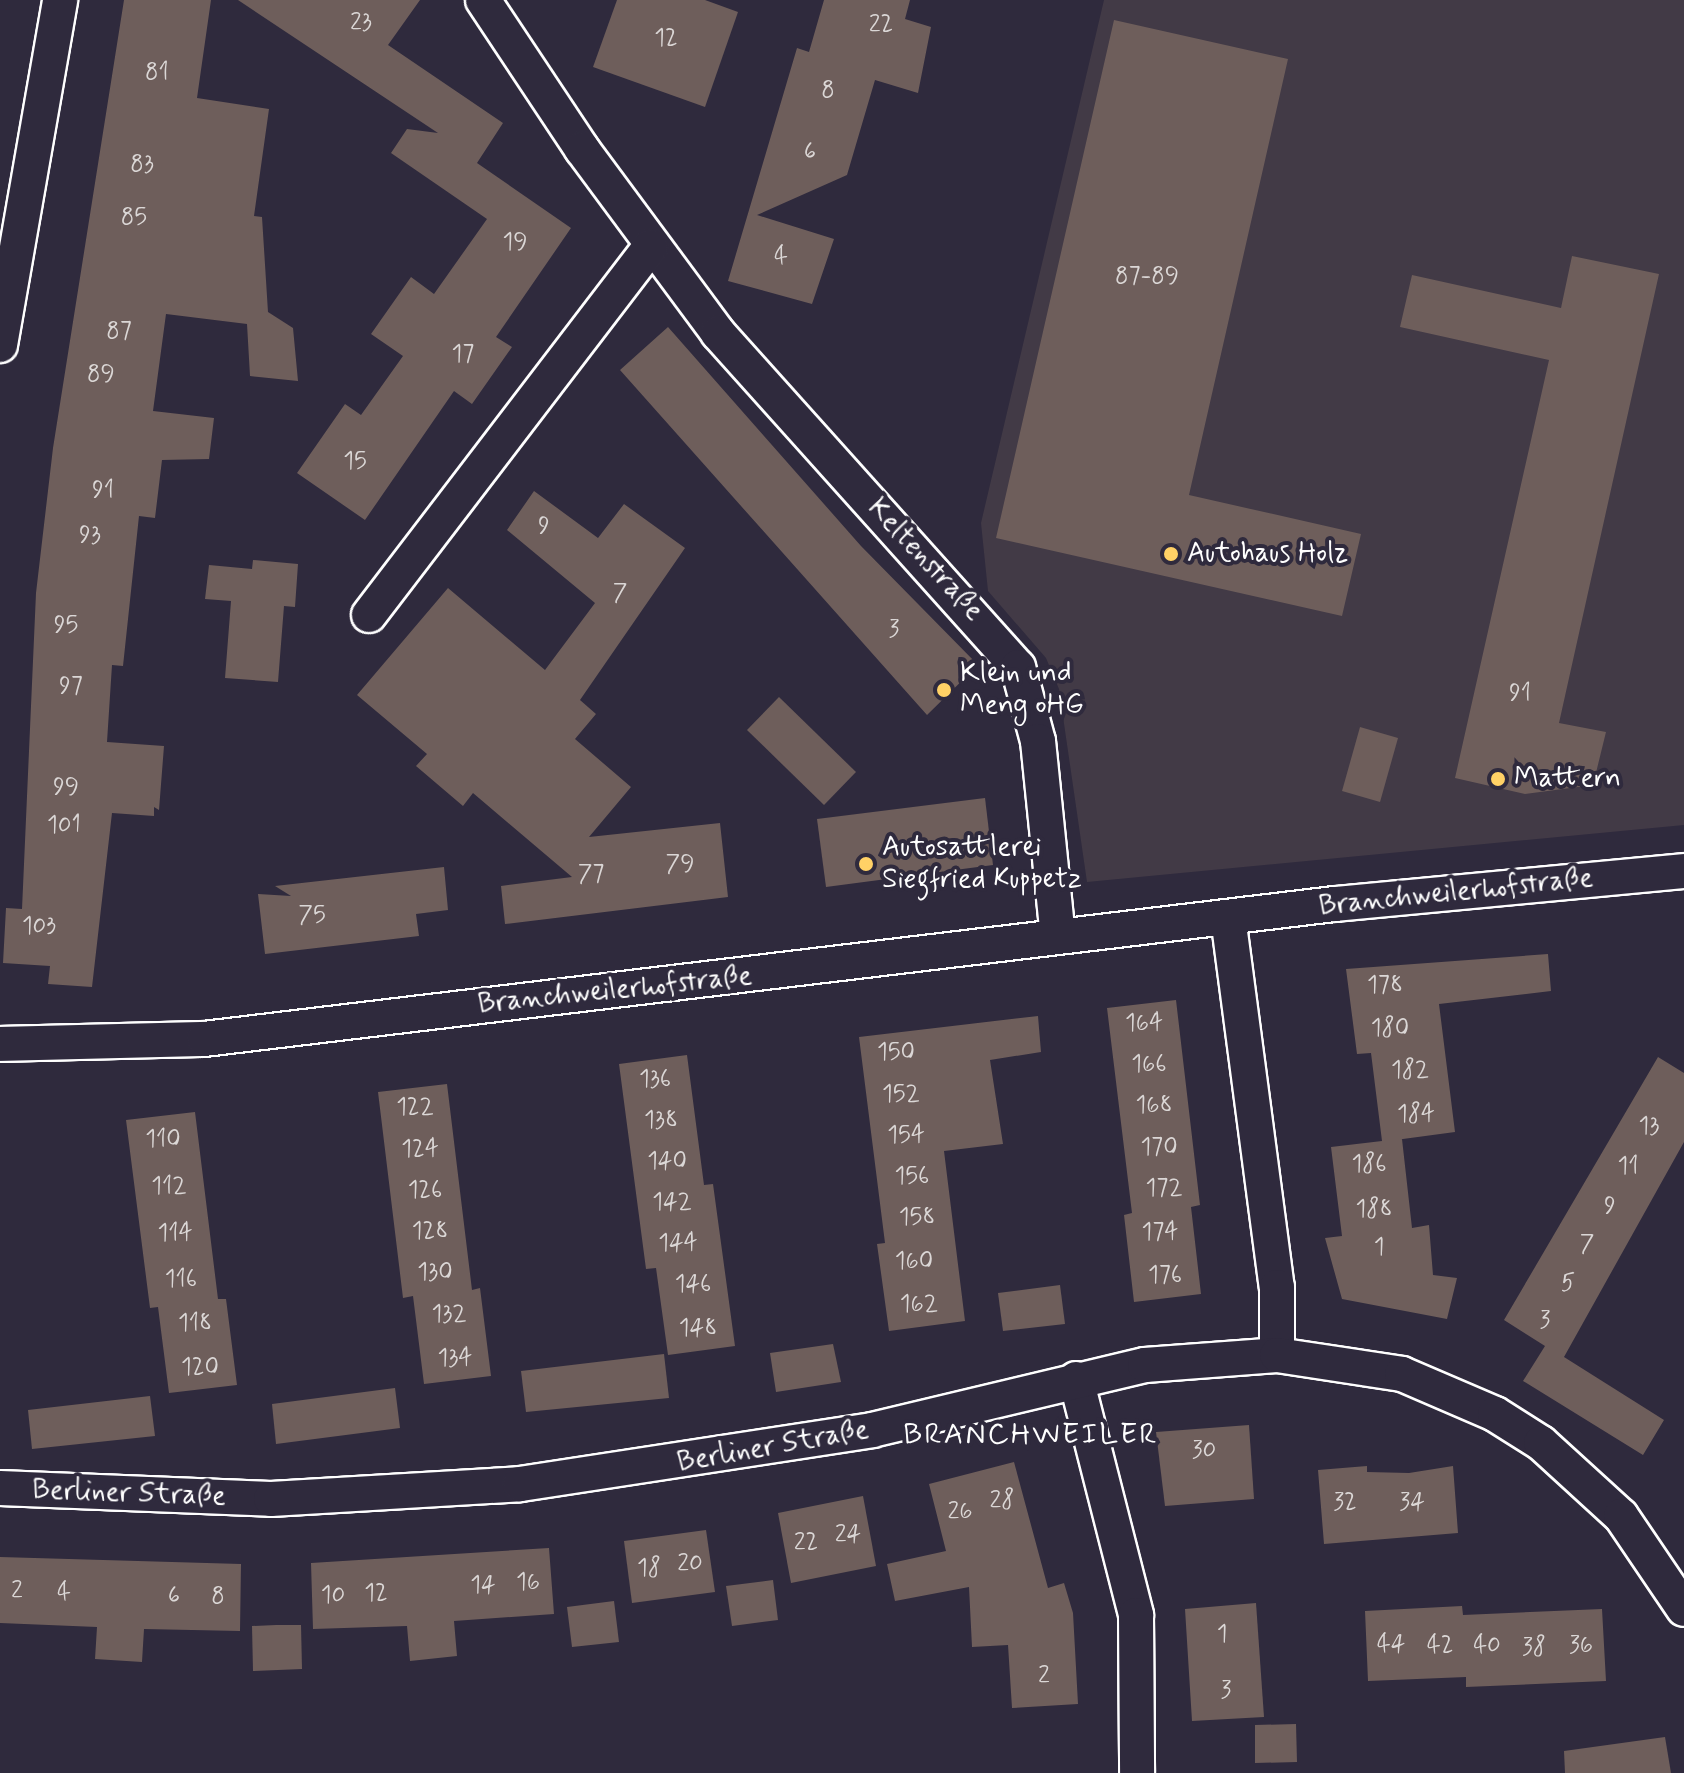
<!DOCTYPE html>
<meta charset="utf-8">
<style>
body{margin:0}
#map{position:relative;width:1684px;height:1773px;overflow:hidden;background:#2f2a3d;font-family:Mynerve,sans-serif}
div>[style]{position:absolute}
.built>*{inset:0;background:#423a46}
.building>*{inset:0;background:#6e5e5b}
.roads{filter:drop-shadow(2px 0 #fff) drop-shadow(-2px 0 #fff) drop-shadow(0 2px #fff) drop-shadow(0 -2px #fff)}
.street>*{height:34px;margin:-17px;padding:0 17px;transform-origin:17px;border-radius:17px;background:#2f2a3d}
.dots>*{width:22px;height:22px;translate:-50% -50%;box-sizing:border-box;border:4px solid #2f2a3d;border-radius:50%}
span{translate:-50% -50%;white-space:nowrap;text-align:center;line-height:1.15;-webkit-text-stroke:8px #2f2a3d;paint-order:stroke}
.number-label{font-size:24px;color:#dbd7d6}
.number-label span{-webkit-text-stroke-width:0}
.poi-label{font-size:28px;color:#fff}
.left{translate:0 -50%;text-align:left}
.street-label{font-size:28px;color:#fff}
.neighbourhood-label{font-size:30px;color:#fff;letter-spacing:2px}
</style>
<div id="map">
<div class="built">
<div style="clip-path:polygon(1104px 0,1684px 0,1684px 825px,1087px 882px,1059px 689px,1046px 658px,988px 591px,981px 523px)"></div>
</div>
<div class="building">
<div style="clip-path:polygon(124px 0,211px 0,197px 98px,269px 109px,254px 216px,262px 217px,268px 312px,293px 328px,298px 381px,250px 376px,247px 324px,166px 314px,153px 411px,214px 418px,209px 459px,162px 460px,155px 518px,139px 516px,123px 666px,112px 665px,107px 742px,164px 746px,159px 810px,154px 807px,154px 816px,112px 813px,92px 987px,48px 984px,50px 966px,3px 963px,6px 908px,22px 909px,36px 593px,53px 448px)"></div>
<div style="clip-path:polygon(238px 0,420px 0,388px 45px,503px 123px,477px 163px,571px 228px,496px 337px,512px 347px,472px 404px,454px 391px,365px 520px,297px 473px,345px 404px,361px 415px,403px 356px,371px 334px,411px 277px,434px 294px,487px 219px,391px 153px,407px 129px,438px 133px)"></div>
<div style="clip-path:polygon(617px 0,705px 0,738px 12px,705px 107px,593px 67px)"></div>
<div style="clip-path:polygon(824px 0,910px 0,905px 19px,931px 27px,918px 93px,875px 80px,847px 175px,757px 215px,834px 239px,812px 304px,728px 281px,797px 48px,809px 52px)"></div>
<div style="clip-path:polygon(1114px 20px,1288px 59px,1189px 495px,1361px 534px,1342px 616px,996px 538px)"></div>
<div style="clip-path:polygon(1572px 256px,1659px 274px,1559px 723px,1606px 732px,1593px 785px,1525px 794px,1455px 778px,1549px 360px,1400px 327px,1412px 275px,1561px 308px)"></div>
<div style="clip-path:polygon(668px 327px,861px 546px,978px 665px,927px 715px,620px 370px)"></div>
<div style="clip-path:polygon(534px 491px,598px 538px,624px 504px,685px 548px,580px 700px,596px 714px,575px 739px,631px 787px,589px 837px,720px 823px,728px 897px,505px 924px,501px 886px,572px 877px,473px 793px,463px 806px,416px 766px,427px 754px,357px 695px,448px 588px,545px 670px,595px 603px,507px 530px)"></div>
<div style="clip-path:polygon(253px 560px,298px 564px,295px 607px,284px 606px,278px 682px,225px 678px,231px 601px,205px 599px,209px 565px,252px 569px)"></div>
<div style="clip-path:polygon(779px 697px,856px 772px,824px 805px,747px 730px)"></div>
<div style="clip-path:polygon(1360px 727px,1398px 738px,1380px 802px,1342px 791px)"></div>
<div style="clip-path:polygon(985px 798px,993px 865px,826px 887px,817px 819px)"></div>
<div style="clip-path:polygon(444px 867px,448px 910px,416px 914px,419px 936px,265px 954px,258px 894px,291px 896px,275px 886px)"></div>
<div style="clip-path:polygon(1548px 954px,1551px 991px,1439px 1004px,1455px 1132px,1388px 1141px,1402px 1139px,1412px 1228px,1429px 1225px,1433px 1275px,1457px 1278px,1447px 1319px,1342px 1299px,1325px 1238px,1342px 1236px,1331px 1147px,1382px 1141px,1371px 1053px,1357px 1054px,1346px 969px)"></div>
<div style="clip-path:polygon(1176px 1000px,1200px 1205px,1191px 1207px,1201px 1294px,1134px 1302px,1124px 1215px,1132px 1213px,1107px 1008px)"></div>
<div style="clip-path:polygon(1038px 1016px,1041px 1052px,990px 1060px,1003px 1144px,944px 1151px,965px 1321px,889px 1331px,877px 1244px,885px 1243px,859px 1037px)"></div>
<div style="clip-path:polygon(687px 1055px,704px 1185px,713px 1184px,735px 1346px,668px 1355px,656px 1268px,646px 1269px,619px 1064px)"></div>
<div style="clip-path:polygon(1658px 1057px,1684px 1073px,1684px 1142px,1564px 1357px,1664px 1420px,1643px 1455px,1523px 1381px,1545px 1346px,1504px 1320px)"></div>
<div style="clip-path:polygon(447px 1084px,472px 1290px,480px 1288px,491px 1376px,424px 1384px,413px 1296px,403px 1298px,378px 1092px)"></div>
<div style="clip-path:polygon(195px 1112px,218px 1299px,226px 1299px,237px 1385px,169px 1393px,158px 1307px,150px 1308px,126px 1120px)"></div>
<div style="clip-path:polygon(1060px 1285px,1065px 1324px,1003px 1331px,998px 1293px)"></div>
<div style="clip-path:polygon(833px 1344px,841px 1382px,776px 1392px,770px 1353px)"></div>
<div style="clip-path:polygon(664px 1354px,669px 1398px,526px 1412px,521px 1371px)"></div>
<div style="clip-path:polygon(395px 1388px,400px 1428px,276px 1444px,272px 1404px)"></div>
<div style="clip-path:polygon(150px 1396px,155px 1436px,32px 1449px,28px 1410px)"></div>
<div style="clip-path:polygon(1249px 1425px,1254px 1499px,1165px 1506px,1156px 1432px)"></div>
<div style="clip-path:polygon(1014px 1462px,1048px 1588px,1064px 1583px,1073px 1613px,1078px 1704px,1012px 1708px,1008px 1645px,972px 1647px,969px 1587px,895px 1601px,887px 1564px,946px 1551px,929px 1484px)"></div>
<div style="clip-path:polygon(1367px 1466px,1367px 1472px,1409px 1473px,1453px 1466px,1458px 1533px,1324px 1544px,1318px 1470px)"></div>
<div style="clip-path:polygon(863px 1496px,876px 1566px,791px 1583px,778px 1513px)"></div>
<div style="clip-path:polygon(706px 1530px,715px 1592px,632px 1603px,624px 1541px)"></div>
<div style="clip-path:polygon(549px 1548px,554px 1614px,454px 1621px,457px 1656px,410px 1661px,407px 1626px,313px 1629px,311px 1563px)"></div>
<div style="clip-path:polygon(0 1557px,241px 1564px,240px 1631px,144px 1629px,142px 1662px,95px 1659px,97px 1627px,0 1623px)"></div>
<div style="clip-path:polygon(773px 1580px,778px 1620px,732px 1626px,726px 1586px)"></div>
<div style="clip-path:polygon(614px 1601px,619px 1642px,572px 1647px,567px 1607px)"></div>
<div style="clip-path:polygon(1256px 1603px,1264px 1717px,1192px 1721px,1185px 1609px)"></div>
<div style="clip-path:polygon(1462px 1606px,1463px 1615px,1602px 1609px,1606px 1681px,1466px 1687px,1466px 1677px,1368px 1681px,1365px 1611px)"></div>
<div style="clip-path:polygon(276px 1625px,301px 1625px,302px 1669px,253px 1671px,252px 1626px)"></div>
<div style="clip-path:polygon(1296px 1724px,1297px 1762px,1255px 1763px,1255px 1725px)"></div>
<div style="clip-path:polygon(1665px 1737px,1671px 1773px,1565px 1773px,1564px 1751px)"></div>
</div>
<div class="roads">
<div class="street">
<div style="left:483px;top:0;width:179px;rotate:56.4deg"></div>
<div style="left:582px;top:149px;width:229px;rotate:53.5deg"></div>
<div style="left:718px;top:333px;width:449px;rotate:48.1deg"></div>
<div style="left:1018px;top:667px;width:77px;rotate:74.9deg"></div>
<div style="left:1038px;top:741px;width:197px;rotate:84.2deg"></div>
<div style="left:0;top:345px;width:350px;rotate:-80.1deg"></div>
<div style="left:369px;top:615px;width:464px;rotate:-52.6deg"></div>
<div style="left:1228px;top:917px;width:373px;rotate:82.5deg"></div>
<div style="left:1277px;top:1287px;width:68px;rotate:90deg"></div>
<div style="left:0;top:1044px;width:204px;rotate:-1.4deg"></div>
<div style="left:204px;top:1039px;width:1139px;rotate:-6.81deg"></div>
<div style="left:1335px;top:904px;width:351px;rotate:-5.4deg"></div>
<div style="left:1076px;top:1379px;width:244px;rotate:75.7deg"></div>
<div style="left:1136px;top:1615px;width:158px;rotate:89.6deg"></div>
<div style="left:0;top:1488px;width:271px;rotate:2.3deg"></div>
<div style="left:271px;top:1499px;width:249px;rotate:-3.4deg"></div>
<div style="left:520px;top:1484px;width:356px;rotate:-8.7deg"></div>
<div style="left:872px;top:1430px;width:281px;rotate:-13.4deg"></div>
<div style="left:1145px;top:1365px;width:132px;rotate:-4.3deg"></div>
<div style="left:1277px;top:1355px;width:126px;rotate:8.6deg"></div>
<div style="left:1402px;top:1374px;width:101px;rotate:23.3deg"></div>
<div style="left:1495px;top:1414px;width:54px;rotate:32.2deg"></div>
<div style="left:1541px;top:1443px;width:108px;rotate:42.4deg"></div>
<div style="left:1621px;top:1516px;width:112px;rotate:55.9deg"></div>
</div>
</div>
<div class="dots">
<div style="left:1171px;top:554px;background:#ffd166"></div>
<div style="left:944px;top:690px;background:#ffd166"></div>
<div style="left:1498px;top:779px;background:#ffd166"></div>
<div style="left:866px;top:864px;background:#ffd166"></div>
</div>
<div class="number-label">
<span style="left:361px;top:23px">23</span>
<span style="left:881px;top:25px">22</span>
<span style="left:666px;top:39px">12</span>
<span style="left:157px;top:73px">81</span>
<span style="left:828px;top:91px">8</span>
<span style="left:810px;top:152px">6</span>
<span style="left:142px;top:165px">83</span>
<span style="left:134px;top:218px">85</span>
<span style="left:515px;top:243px">19</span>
<span style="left:781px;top:257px">4</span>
<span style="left:1147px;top:277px">87-89</span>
<span style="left:119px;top:332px">87</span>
<span style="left:463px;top:355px">17</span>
<span style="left:101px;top:375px">89</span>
<span style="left:355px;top:462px">15</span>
<span style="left:103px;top:491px">91</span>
<span style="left:544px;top:527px">9</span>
<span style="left:90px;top:536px">93</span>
<span style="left:620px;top:594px">7</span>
<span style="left:66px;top:626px">95</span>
<span style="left:894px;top:630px">3</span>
<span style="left:71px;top:687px">97</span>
<span style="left:1520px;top:694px">91</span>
<span style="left:66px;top:788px">99</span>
<span style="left:64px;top:826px">101</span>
<span style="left:680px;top:865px">79</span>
<span style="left:591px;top:875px">77</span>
<span style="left:312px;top:916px">75</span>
<span style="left:39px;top:927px">103</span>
<span style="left:1385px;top:986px">178</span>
<span style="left:1144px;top:1024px">164</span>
<span style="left:1390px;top:1029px">180</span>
<span style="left:896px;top:1053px">150</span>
<span style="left:1149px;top:1065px">166</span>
<span style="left:1410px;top:1071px">182</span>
<span style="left:655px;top:1080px">136</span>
<span style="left:901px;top:1095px">152</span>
<span style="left:1154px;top:1106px">168</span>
<span style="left:415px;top:1108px">122</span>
<span style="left:1416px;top:1115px">184</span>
<span style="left:661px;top:1121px">138</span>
<span style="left:1649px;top:1127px">13</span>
<span style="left:906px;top:1136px">154</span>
<span style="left:163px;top:1140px">110</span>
<span style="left:1159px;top:1148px">170</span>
<span style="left:420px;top:1150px">124</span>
<span style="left:667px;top:1162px">140</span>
<span style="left:1369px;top:1165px">186</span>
<span style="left:1628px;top:1167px">11</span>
<span style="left:912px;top:1177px">156</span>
<span style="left:169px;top:1187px">112</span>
<span style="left:1164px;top:1189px">172</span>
<span style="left:425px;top:1191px">126</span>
<span style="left:672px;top:1203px">142</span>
<span style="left:1610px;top:1207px">9</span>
<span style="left:1374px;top:1210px">188</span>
<span style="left:917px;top:1218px">158</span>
<span style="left:430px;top:1232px">128</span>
<span style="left:1160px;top:1233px">174</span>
<span style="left:175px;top:1234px">114</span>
<span style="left:678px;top:1244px">144</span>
<span style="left:1587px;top:1245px">7</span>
<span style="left:1379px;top:1248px">1</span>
<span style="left:914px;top:1262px">160</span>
<span style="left:435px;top:1273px">130</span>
<span style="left:1165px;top:1276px">176</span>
<span style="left:181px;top:1280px">116</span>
<span style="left:1568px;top:1284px">5</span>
<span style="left:693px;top:1285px">146</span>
<span style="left:919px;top:1305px">162</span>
<span style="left:449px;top:1315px">132</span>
<span style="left:1545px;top:1321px">3</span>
<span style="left:195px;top:1324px">118</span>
<span style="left:698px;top:1329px">148</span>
<span style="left:455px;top:1359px">134</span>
<span style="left:200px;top:1368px">120</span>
<span style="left:1204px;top:1451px">30</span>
<span style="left:1002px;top:1501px">28</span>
<span style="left:1345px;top:1503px">32</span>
<span style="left:1412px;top:1503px">34</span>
<span style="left:960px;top:1512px">26</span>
<span style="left:848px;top:1535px">24</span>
<span style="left:806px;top:1543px">22</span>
<span style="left:690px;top:1564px">20</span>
<span style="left:649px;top:1569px">18</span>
<span style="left:528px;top:1583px">16</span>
<span style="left:483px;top:1586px">14</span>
<span style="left:17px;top:1591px">2</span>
<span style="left:64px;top:1593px">4</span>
<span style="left:376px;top:1594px">12</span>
<span style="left:174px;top:1596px">6</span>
<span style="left:333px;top:1596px">10</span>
<span style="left:218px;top:1597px">8</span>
<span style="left:1222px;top:1635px">1</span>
<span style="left:1391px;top:1645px">44</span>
<span style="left:1440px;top:1646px">42</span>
<span style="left:1487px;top:1646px">40</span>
<span style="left:1581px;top:1646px">36</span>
<span style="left:1534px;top:1648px">38</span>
<span style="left:1044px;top:1676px">2</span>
<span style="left:1226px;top:1691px">3</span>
</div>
<div class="poi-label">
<span class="left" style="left:1187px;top:554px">Autohaus Holz</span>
<span class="left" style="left:960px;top:690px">Klein und<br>Meng oHG</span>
<span class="left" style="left:1514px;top:779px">Mattern</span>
<span class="left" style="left:882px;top:864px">Autosattlerei<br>Siegfried Kuppetz</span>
</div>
<div class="street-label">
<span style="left:925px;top:560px;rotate:47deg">Keltenstraße</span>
<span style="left:1456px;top:893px;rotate:-6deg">Branchweilerhofstraße</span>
<span style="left:615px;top:991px;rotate:-6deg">Branchweilerhofstraße</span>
<span style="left:773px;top:1447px;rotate:-10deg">Berliner Straße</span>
<span style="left:129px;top:1494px;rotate:2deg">Berliner Straße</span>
</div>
<div class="neighbourhood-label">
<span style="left:1031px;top:1435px">BRANCHWEILER</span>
</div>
</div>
